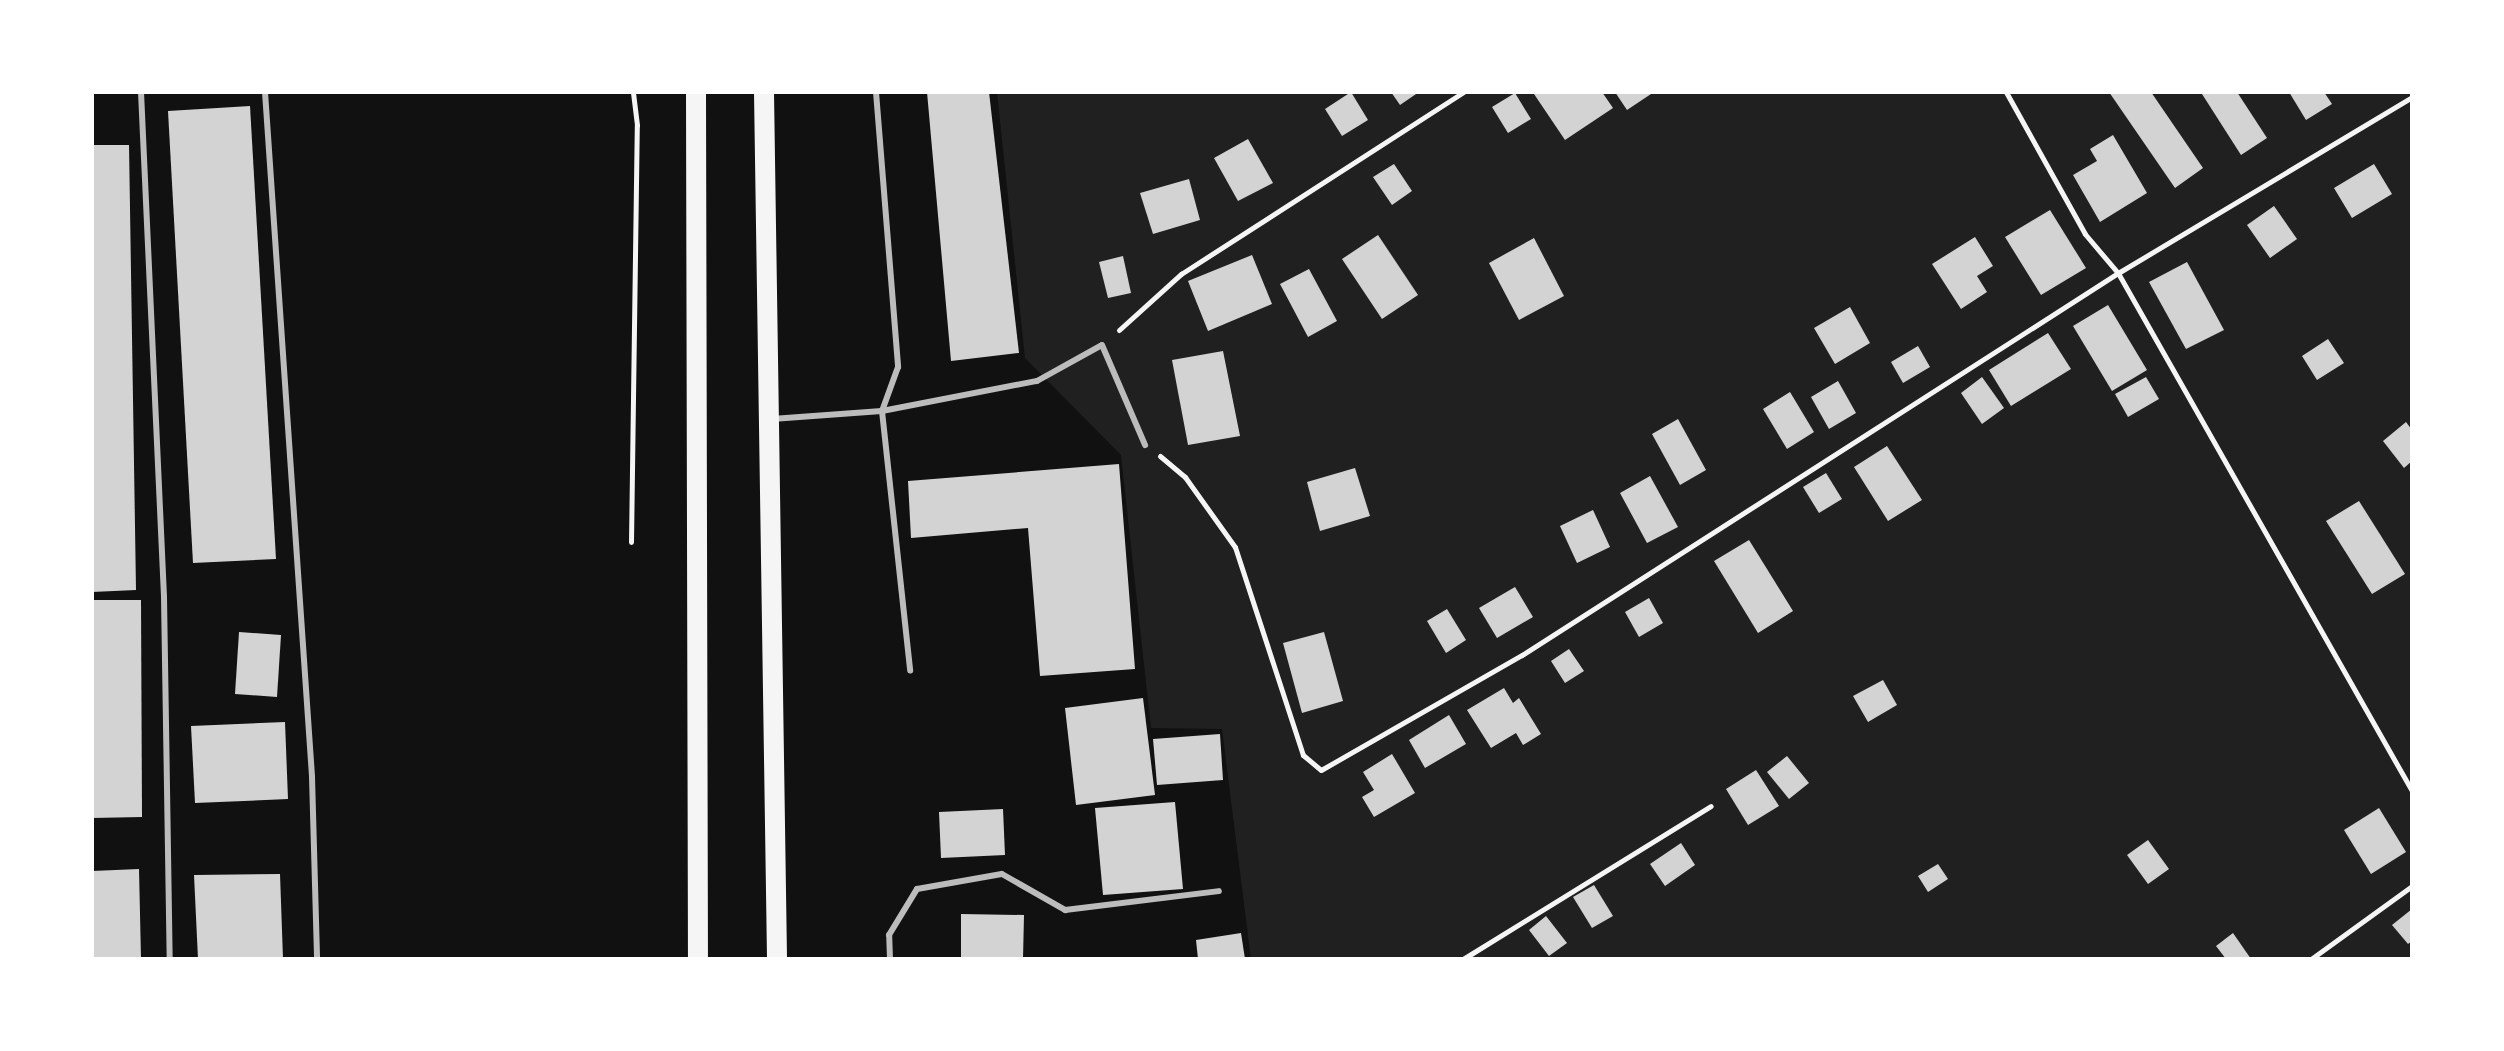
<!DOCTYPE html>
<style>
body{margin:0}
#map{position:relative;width:2504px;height:1051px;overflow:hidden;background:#111;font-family:Bitter,serif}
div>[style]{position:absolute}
.green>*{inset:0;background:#202020}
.building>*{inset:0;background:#d3d3d3}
.path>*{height:5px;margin:-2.5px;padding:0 2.5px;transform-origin:2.5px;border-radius:2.5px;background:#f5f5f5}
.service>*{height:6px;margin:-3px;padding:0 3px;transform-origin:3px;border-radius:3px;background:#bcbcbc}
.primary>*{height:20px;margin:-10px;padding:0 10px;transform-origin:10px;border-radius:10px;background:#f5f5f5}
span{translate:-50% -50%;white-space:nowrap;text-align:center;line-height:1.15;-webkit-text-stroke:6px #fff;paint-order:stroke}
.frame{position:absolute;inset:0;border:94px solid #fff;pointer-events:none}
</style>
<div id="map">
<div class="green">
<div style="clip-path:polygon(997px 92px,2412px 92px,2412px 959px,1251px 959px,1222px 729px,1151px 728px,1121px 455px,1025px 358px)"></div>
</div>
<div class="building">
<div style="clip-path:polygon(927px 92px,989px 92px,1019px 353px,951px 361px)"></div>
<div style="clip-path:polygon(1351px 92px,1368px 120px,1342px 136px,1325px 109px)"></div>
<div style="clip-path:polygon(1391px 92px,1419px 92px,1400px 105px)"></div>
<div style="clip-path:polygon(1537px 92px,1602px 92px,1613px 108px,1565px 140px,1534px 94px)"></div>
<div style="clip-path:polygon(1615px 92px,1654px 92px,1627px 110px)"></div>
<div style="clip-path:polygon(2109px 92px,2151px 92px,2203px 168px,2175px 188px)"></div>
<div style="clip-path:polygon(2205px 92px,2237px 92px,2267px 138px,2241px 155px,2202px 94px)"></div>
<div style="clip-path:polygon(2289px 92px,2324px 92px,2332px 104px,2306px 120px)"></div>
<div style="clip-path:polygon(1515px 93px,1531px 119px,1508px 133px,1492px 107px)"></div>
<div style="clip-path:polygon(250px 106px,276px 559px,193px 563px,168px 111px)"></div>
<div style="clip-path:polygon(2113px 135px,2147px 193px,2100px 222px,2073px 175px,2097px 161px,2090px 149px)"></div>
<div style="clip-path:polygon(1248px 139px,1273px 183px,1238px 201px,1214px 158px)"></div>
<div style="clip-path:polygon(92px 145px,129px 145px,136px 590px,92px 592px)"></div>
<div style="clip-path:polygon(1394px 164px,1412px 191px,1392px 205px,1373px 177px)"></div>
<div style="clip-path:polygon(2374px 164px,2392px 194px,2352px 218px,2334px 188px)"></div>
<div style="clip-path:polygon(1189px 179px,1200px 220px,1153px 234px,1140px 193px)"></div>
<div style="clip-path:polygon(2274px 206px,2297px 239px,2270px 258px,2247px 225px)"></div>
<div style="clip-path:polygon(2050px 210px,2086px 268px,2041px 295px,2005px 237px)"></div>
<div style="clip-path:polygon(1378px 235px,1418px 295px,1382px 319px,1342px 259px)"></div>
<div style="clip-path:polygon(1975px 237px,1993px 266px,1977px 276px,1987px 292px,1961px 309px,1932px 264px)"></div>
<div style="clip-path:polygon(1534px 238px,1564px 296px,1519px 320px,1489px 263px)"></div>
<div style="clip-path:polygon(1252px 255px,1272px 304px,1208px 331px,1188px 281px)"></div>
<div style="clip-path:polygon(1123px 256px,1131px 293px,1108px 298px,1099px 262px)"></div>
<div style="clip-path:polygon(2187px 262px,2224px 330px,2186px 349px,2149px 282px)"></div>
<div style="clip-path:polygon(1309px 269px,1337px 321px,1308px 337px,1280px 284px)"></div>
<div style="clip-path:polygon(2108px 305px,2147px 370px,2112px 391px,2073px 326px)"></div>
<div style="clip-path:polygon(1850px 307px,1870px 343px,1835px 364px,1814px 328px)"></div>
<div style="clip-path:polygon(2048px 333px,2071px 369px,2011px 406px,1989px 370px)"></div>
<div style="clip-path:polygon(2328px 339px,2344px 363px,2317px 380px,2302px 356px)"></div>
<div style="clip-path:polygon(1918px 346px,1930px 367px,1903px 383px,1891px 362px)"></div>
<div style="clip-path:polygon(1223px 351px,1240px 436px,1188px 445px,1172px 360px)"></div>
<div style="clip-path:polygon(1982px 377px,2004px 408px,1982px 424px,1961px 393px)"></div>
<div style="clip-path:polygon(2146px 377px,2159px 399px,2128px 417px,2115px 394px)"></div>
<div style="clip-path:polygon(1838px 381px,1856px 413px,1829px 429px,1811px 397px)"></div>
<div style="clip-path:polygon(1790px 392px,1814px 432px,1787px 449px,1763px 409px)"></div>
<div style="clip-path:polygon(1678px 419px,1706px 470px,1680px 485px,1652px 434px)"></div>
<div style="clip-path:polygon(2406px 422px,2412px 430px,2412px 461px,2404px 468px,2383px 441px)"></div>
<div style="clip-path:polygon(1887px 446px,1922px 500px,1888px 521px,1854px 467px)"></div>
<div style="clip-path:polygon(1119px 464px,1135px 669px,1040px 676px,1028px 528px,911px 538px,908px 481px)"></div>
<div style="clip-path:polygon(1355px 468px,1370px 516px,1320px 531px,1307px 482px)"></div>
<div style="clip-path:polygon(1826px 473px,1842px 499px,1819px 513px,1803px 487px)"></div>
<div style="clip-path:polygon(1650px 476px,1678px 527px,1647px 543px,1620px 493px)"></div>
<div style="clip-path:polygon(2359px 501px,2405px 574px,2372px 594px,2326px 521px)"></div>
<div style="clip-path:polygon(1593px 510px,1610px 547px,1577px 563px,1560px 526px)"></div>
<div style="clip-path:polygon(1749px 540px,1793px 611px,1758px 633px,1714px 561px)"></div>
<div style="clip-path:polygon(1515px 587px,1533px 617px,1497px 638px,1479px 608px)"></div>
<div style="clip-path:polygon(1649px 598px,1663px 623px,1639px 637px,1625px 612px)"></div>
<div style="clip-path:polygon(92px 600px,141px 600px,142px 817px,92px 818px)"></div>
<div style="clip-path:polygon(1447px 609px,1466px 640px,1446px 653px,1427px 621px)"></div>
<div style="clip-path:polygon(239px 632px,281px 635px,277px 697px,235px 694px)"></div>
<div style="clip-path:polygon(1324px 632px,1343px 701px,1302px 713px,1283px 643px)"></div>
<div style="clip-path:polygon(1569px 649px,1584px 671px,1565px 683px,1551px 661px)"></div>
<div style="clip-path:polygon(1883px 680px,1897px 705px,1868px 722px,1853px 696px)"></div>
<div style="clip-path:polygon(1504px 688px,1513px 703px,1519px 698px,1541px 734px,1523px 745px,1516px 733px,1491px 748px,1467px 710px)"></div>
<div style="clip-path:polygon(1143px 698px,1155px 795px,1076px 805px,1065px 708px)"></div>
<div style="clip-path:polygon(1449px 715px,1466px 744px,1425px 768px,1409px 740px)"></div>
<div style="clip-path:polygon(285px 722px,288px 799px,195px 803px,191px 726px)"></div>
<div style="clip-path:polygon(1220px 734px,1223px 780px,1157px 785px,1153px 739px)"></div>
<div style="clip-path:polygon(1392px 754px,1415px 793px,1374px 817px,1362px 797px,1374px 790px,1363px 772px)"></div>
<div style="clip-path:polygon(1787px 756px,1809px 783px,1789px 799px,1767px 772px)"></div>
<div style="clip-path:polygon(1756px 770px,1779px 806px,1748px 825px,1726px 789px)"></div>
<div style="clip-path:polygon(1175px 802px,1183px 889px,1103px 895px,1095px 808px)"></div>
<div style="clip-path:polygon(2379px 808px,2406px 852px,2371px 874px,2344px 830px)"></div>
<div style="clip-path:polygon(1003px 809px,1005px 855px,941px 858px,939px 812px)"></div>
<div style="clip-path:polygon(2148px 840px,2169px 869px,2148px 884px,2127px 855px)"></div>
<div style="clip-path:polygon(1681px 843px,1695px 865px,1665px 886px,1650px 864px)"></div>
<div style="clip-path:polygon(1938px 864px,1948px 879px,1928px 892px,1918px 876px)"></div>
<div style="clip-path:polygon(139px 869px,141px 959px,92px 959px,92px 871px)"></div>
<div style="clip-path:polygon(280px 874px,283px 959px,198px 959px,194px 875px)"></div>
<div style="clip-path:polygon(1594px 885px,1613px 916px,1592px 928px,1573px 897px)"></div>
<div style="clip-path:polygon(2412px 909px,2412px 941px,2408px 944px,2392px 925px)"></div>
<div style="clip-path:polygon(961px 914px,1024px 915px,1023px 959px,961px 959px)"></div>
<div style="clip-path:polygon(1546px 916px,1567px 943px,1549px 956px,1529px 930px)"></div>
<div style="clip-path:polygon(1241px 933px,1245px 959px,1198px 959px,1196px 940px)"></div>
<div style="clip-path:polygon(2233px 933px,2251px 959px,2226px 959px,2216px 946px)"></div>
</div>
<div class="path">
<div style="left:2006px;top:92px;width:162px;rotate:60.9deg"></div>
<div style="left:2085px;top:234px;width:51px;rotate:49.8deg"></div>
<div style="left:2118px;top:273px;width:596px;rotate:60.42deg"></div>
<div style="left:1119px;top:330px;width:84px;rotate:-42.1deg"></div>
<div style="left:1181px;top:274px;width:336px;rotate:-32.8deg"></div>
<div style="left:1160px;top:456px;width:33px;rotate:40deg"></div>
<div style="left:1185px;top:477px;width:86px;rotate:54.5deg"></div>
<div style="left:1235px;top:547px;width:219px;rotate:71.9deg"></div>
<div style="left:1303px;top:755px;width:23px;rotate:40deg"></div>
<div style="left:1321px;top:770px;width:232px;rotate:-29.8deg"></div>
<div style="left:1522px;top:655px;width:708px;rotate:-32.66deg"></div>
<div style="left:2118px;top:273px;width:343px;rotate:-30.9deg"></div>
<div style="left:631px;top:542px;width:417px;rotate:-89.2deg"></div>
<div style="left:637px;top:125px;width:33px;rotate:-97deg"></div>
<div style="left:1463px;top:959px;width:291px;rotate:-31.7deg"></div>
<div style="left:2311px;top:959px;width:125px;rotate:-35.9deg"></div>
</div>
<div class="service">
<div style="left:141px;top:92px;width:506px;rotate:87.39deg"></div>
<div style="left:164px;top:597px;width:362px;rotate:89.1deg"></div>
<div style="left:265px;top:92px;width:687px;rotate:86.07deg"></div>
<div style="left:312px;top:777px;width:182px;rotate:88.4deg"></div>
<div style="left:876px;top:92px;width:276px;rotate:85.4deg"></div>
<div style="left:898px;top:367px;width:47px;rotate:110deg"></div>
<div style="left:882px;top:411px;width:261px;rotate:83.8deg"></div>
<div style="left:772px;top:419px;width:110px;rotate:-4.2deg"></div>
<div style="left:882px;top:411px;width:158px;rotate:-11deg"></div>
<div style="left:1037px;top:381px;width:74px;rotate:-29deg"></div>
<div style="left:1102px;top:345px;width:109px;rotate:66.7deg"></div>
<div style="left:890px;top:959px;width:24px;rotate:-92deg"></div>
<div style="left:889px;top:935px;width:54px;rotate:-58.7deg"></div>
<div style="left:917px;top:889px;width:86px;rotate:-10deg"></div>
<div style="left:1002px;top:874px;width:73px;rotate:29.7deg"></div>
<div style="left:1065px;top:910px;width:155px;rotate:-7deg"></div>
</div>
<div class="primary">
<div style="left:696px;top:92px;width:867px;rotate:89.87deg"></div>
<div style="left:764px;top:92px;width:867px;rotate:89.14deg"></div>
</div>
<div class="frame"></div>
</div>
